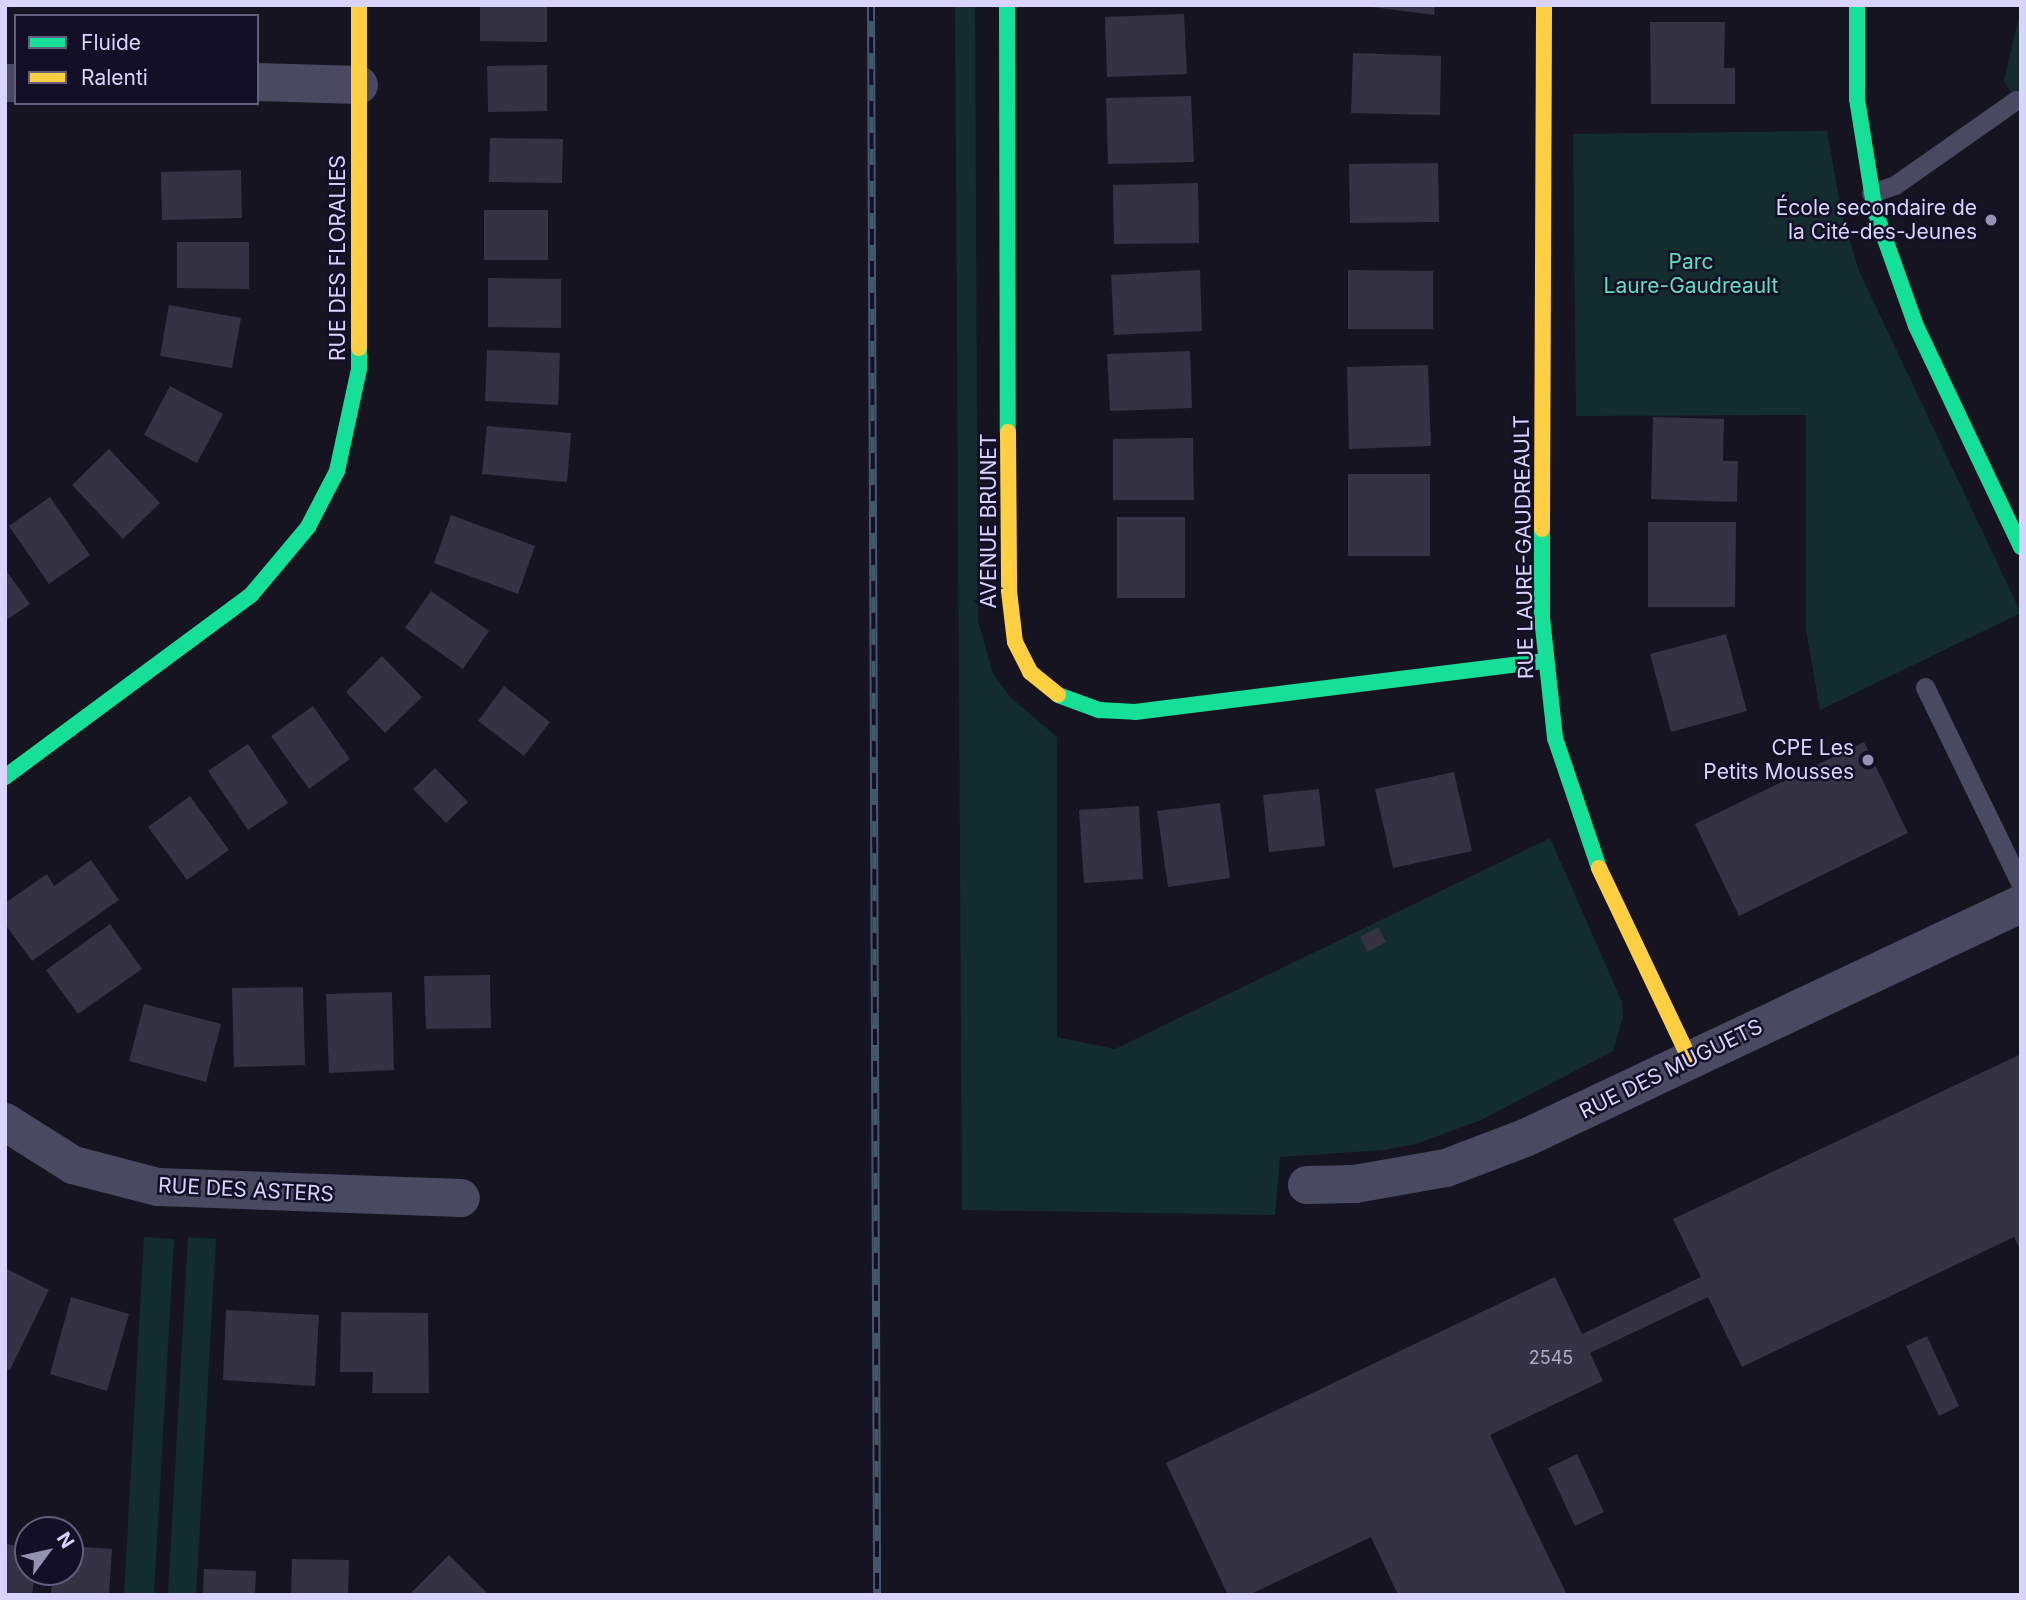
<!DOCTYPE html>
<meta charset="utf-8">
<style>
body{margin:0}
#map{position:relative;width:2026px;height:1600px;overflow:hidden;background:#161421;font-family:Inter,sans-serif}
div>[style]{position:absolute}
.green>*{inset:0;background:#132c2d}
.building>*{inset:0;background:#343243}
.lane>*{height:19px;margin:-9.5px;padding:0 9.5px;transform-origin:9.5px;border-radius:9.5px;background:#4a4962}
.street>*{height:38px;margin:-19px;padding:0 19px;transform-origin:19px;border-radius:19px;background:#4a4962}
.fast>*{height:16px;margin:-8px;padding:0 8px;transform-origin:8px;border-radius:8px;background:#16e098}
.slow>*{height:16px;margin:-8px;padding:0 8px;transform-origin:8px;border-radius:8px;background:#ffcf43}
.rail>*{height:8px;margin-top:-4px;transform-origin:0;background:repeating-linear-gradient(90deg,#130f26 0 16px,#43596b 0 32px);box-sizing:border-box;border-block:2px solid #43596b}
.dots>*{width:19px;height:19px;translate:-50% -50%;box-sizing:border-box;border:4px solid #130f26;border-radius:50%}
span{translate:-50% -50%;white-space:nowrap;text-align:center;line-height:1.15;-webkit-text-stroke:5px #130f26;paint-order:stroke}
.number-label{font-size:18px;color:#b0acd0}
.number-label span{-webkit-text-stroke-width:0}
.poi-label{font-size:21px;color:#d9d4ff}
.right{translate:-100% -50%;text-align:right}
.street-label{font-size:21px;color:#d9d4ff}
.park-label{font-size:21px;color:#5fe0c0}
.frame{position:absolute;inset:0;border:7px solid #d9d4ff;pointer-events:none}
.legend{position:absolute;left:14px;top:14px;width:245px;height:91px;box-sizing:border-box;background:#130f26;border:2px solid #625e7d;margin:0;padding:9px 12px;list-style:none;font-size:21px;color:#d9d4ff}
.legend li{display:flex;align-items:center;gap:14px;height:35px}
.legend b{width:35px;border:2px solid #625e7d}
.north{position:absolute;left:14px;top:1516px;width:70px;height:70px;box-sizing:border-box;background:#130f26;border:2px solid #625e7d;border-radius:50%;rotate:57deg;font-size:19px;font-weight:700;line-height:28px;text-align:center;color:#d9d4ff}
.north::after{content:'';display:block;margin:auto;width:24px;height:32px;background:#9591b1;clip-path:polygon(50% 0,100% 100%,50% 72%,0 100%)}
</style>
<div id="map">
<div class="green">
<div style="clip-path:polygon(955px 5px,975px 5px,978px 621px,993px 674px,1011px 698px,1057px 737px,1057px 1037px,1115px 1049px,1550px 838px,1622px 1002px,1623px 1017px,1613px 1051px,1481px 1120px,1416px 1144px,1384px 1150px,1280px 1157px,1275px 1215px,962px 1210px)"></div>
<div style="clip-path:polygon(2021px 7px,2021px 108px,2004px 81px)"></div>
<div style="clip-path:polygon(1827px 131px,1842px 215px,1859px 271px,2021px 613px,1820px 710px,1806px 630px,1806px 415px,1576px 416px,1573px 134px)"></div>
<div style="clip-path:polygon(144px 1237px,174px 1239px,154px 1595px,124px 1595px)"></div>
<div style="clip-path:polygon(188px 1237px,216px 1239px,196px 1595px,168px 1595px)"></div>
</div>
<div class="building">
<div style="clip-path:polygon(480px 5px,547px 5px,547px 42px,480px 41px)"></div>
<div style="clip-path:polygon(1357px 5px,1435px 5px,1434px 15px)"></div>
<div style="clip-path:polygon(1184px 14px,1187px 74px,1107px 77px,1105px 17px)"></div>
<div style="clip-path:polygon(1650px 22px,1725px 22px,1724px 68px,1735px 68px,1735px 104px,1651px 104px)"></div>
<div style="clip-path:polygon(1353px 53px,1441px 56px,1440px 115px,1351px 113px)"></div>
<div style="clip-path:polygon(547px 65px,547px 111px,488px 112px,487px 66px)"></div>
<div style="clip-path:polygon(1191px 96px,1194px 162px,1108px 164px,1106px 98px)"></div>
<div style="clip-path:polygon(490px 138px,563px 139px,562px 183px,489px 182px)"></div>
<div style="clip-path:polygon(1438px 163px,1439px 222px,1350px 223px,1349px 164px)"></div>
<div style="clip-path:polygon(241px 170px,242px 218px,162px 220px,161px 172px)"></div>
<div style="clip-path:polygon(1198px 183px,1199px 243px,1114px 244px,1113px 185px)"></div>
<div style="clip-path:polygon(484px 210px,548px 210px,548px 260px,484px 260px)"></div>
<div style="clip-path:polygon(177px 242px,249px 242px,249px 289px,177px 288px)"></div>
<div style="clip-path:polygon(1200px 270px,1202px 331px,1114px 335px,1111px 275px)"></div>
<div style="clip-path:polygon(1348px 270px,1433px 271px,1433px 329px,1348px 329px)"></div>
<div style="clip-path:polygon(488px 278px,561px 279px,561px 328px,488px 327px)"></div>
<div style="clip-path:polygon(169px 305px,241px 318px,232px 368px,160px 356px)"></div>
<div style="clip-path:polygon(487px 350px,560px 353px,558px 405px,485px 401px)"></div>
<div style="clip-path:polygon(1190px 351px,1192px 408px,1110px 411px,1107px 354px)"></div>
<div style="clip-path:polygon(1428px 365px,1431px 446px,1349px 449px,1347px 367px)"></div>
<div style="clip-path:polygon(170px 386px,223px 414px,197px 463px,144px 435px)"></div>
<div style="clip-path:polygon(1653px 417px,1724px 419px,1723px 461px,1738px 461px,1737px 502px,1651px 499px)"></div>
<div style="clip-path:polygon(487px 426px,571px 433px,567px 482px,482px 474px)"></div>
<div style="clip-path:polygon(1193px 438px,1194px 500px,1113px 500px,1113px 439px)"></div>
<div style="clip-path:polygon(109px 449px,160px 503px,123px 539px,72px 485px)"></div>
<div style="clip-path:polygon(1348px 474px,1430px 474px,1430px 556px,1348px 556px)"></div>
<div style="clip-path:polygon(50px 497px,90px 555px,49px 584px,9px 526px)"></div>
<div style="clip-path:polygon(451px 515px,535px 546px,518px 594px,434px 563px)"></div>
<div style="clip-path:polygon(1117px 517px,1185px 517px,1185px 598px,1117px 598px)"></div>
<div style="clip-path:polygon(1648px 522px,1736px 522px,1735px 607px,1648px 607px)"></div>
<div style="clip-path:polygon(5px 569px,30px 604px,5px 621px)"></div>
<div style="clip-path:polygon(431px 591px,489px 631px,463px 669px,405px 628px)"></div>
<div style="clip-path:polygon(1726px 634px,1747px 711px,1671px 732px,1650px 654px)"></div>
<div style="clip-path:polygon(382px 656px,422px 697px,385px 733px,346px 692px)"></div>
<div style="clip-path:polygon(504px 686px,550px 722px,524px 756px,478px 721px)"></div>
<div style="clip-path:polygon(313px 706px,350px 759px,309px 789px,271px 736px)"></div>
<div style="clip-path:polygon(1864px 742px,1908px 833px,1739px 916px,1695px 824px)"></div>
<div style="clip-path:polygon(248px 744px,288px 803px,248px 830px,208px 771px)"></div>
<div style="clip-path:polygon(435px 768px,468px 802px,446px 823px,413px 789px)"></div>
<div style="clip-path:polygon(1454px 772px,1472px 851px,1393px 868px,1375px 789px)"></div>
<div style="clip-path:polygon(1319px 789px,1325px 846px,1269px 852px,1263px 795px)"></div>
<div style="clip-path:polygon(190px 796px,229px 850px,187px 880px,148px 827px)"></div>
<div style="clip-path:polygon(1220px 803px,1230px 878px,1168px 887px,1157px 811px)"></div>
<div style="clip-path:polygon(1139px 806px,1143px 879px,1084px 883px,1079px 810px)"></div>
<div style="clip-path:polygon(91px 860px,119px 900px,32px 961px,5px 924px,5px 903px,47px 874px,54px 886px)"></div>
<div style="clip-path:polygon(110px 924px,142px 969px,78px 1014px,46px 970px)"></div>
<div style="clip-path:polygon(1378px 927px,1386px 942px,1368px 952px,1360px 937px)"></div>
<div style="clip-path:polygon(490px 975px,491px 1028px,426px 1029px,424px 976px)"></div>
<div style="clip-path:polygon(303px 987px,305px 1065px,234px 1067px,232px 988px)"></div>
<div style="clip-path:polygon(392px 992px,394px 1070px,329px 1073px,326px 994px)"></div>
<div style="clip-path:polygon(144px 1004px,221px 1024px,206px 1082px,129px 1061px)"></div>
<div style="clip-path:polygon(2021px 1054px,2021px 1252px,2014px 1237px,1742px 1367px,1708px 1297px,1590px 1353px,1603px 1381px,1490px 1435px,1567px 1595px,1398px 1595px,1371px 1537px,1249px 1595px,1228px 1595px,1166px 1463px,1555px 1277px,1582px 1334px,1684px 1285px,1701px 1277px,1673px 1219px)"></div>
<div style="clip-path:polygon(5px 1268px,49px 1290px,10px 1370px,5px 1368px)"></div>
<div style="clip-path:polygon(71px 1297px,129px 1314px,107px 1391px,50px 1374px)"></div>
<div style="clip-path:polygon(226px 1310px,319px 1315px,315px 1386px,223px 1380px)"></div>
<div style="clip-path:polygon(341px 1312px,428px 1313px,429px 1393px,372px 1393px,373px 1372px,340px 1372px)"></div>
<div style="clip-path:polygon(1927px 1336px,1959px 1406px,1939px 1416px,1906px 1346px)"></div>
<div style="clip-path:polygon(1577px 1454px,1604px 1512px,1575px 1526px,1548px 1468px)"></div>
<div style="clip-path:polygon(5px 1544px,28px 1547px,28px 1572px,35px 1572px,32px 1595px,5px 1595px)"></div>
<div style="clip-path:polygon(70px 1546px,112px 1549px,109px 1595px,51px 1595px,52px 1572px,70px 1572px)"></div>
<div style="clip-path:polygon(449px 1555px,489px 1595px,409px 1595px)"></div>
<div style="clip-path:polygon(292px 1559px,349px 1560px,348px 1595px,291px 1595px)"></div>
<div style="clip-path:polygon(204px 1569px,256px 1571px,255px 1595px,203px 1595px)"></div>
</div>
<div class="lane">
<div style="left:1871px;top:193px;width:25px;rotate:-18deg"></div>
<div style="left:1895px;top:185px;width:148px;rotate:-35.1deg"></div>
<div style="left:1925px;top:687px;width:220px;rotate:64.1deg"></div>
</div>
<div class="street">
<div style="left:257px;top:82px;width:102px;rotate:1.7deg"></div>
<div style="left:5px;top:83px;width:11px"></div>
<div style="left:5px;top:1122px;width:80px;rotate:32.3deg"></div>
<div style="left:73px;top:1165px;width:88px;rotate:14.5deg"></div>
<div style="left:158px;top:1187px;width:303px;rotate:2.1deg"></div>
<div style="left:1307px;top:1185px;width:48px;rotate:-1.2deg"></div>
<div style="left:1355px;top:1184px;width:92px;rotate:-10deg"></div>
<div style="left:1446px;top:1168px;width:85px;rotate:-20.8deg"></div>
<div style="left:1525px;top:1138px;width:548px;rotate:-25.26deg"></div>
</div>
<div class="fast">
<div style="left:1007px;top:5px;width:427px;rotate:89.9deg"></div>
<div style="left:1857px;top:5px;width:94px;rotate:90deg"></div>
<div style="left:1857px;top:99px;width:113px;rotate:80.9deg"></div>
<div style="left:1875px;top:211px;width:122px;rotate:70.4deg"></div>
<div style="left:1916px;top:326px;width:245px;rotate:64.6deg"></div>
<div style="left:1542px;top:529px;width:89px;rotate:90deg"></div>
<div style="left:1542px;top:618px;width:121px;rotate:83.8deg"></div>
<div style="left:1555px;top:738px;width:137px;rotate:71.3deg"></div>
<div style="left:1058px;top:695px;width:44px;rotate:20.1deg"></div>
<div style="left:1099px;top:710px;width:36px;rotate:3deg"></div>
<div style="left:1135px;top:712px;width:412px;rotate:-7.1deg"></div>
<div style="left:5px;top:777px;width:306px;rotate:-36.5deg"></div>
<div style="left:251px;top:595px;width:89px;rotate:-50deg"></div>
<div style="left:308px;top:527px;width:63px;rotate:-62.6deg"></div>
<div style="left:337px;top:471px;width:104px;rotate:-77.8deg"></div>
<div style="left:359px;top:369px;width:21px;rotate:-90deg"></div>
</div>
<div class="slow">
<div style="left:359px;top:5px;width:343px;rotate:90deg"></div>
<div style="left:1008px;top:432px;width:159px;rotate:89.6deg"></div>
<div style="left:1009px;top:591px;width:51px;rotate:83.3deg"></div>
<div style="left:1015px;top:642px;width:34px;rotate:63deg"></div>
<div style="left:1030px;top:672px;width:36px;rotate:39deg"></div>
<div style="left:1542px;top:529px;width:524px;rotate:-89.78deg"></div>
<div style="left:1599px;top:868px;width:212px;rotate:64.6deg"></div>
</div>
<div class="rail">
<div style="left:871px;top:5px;width:1590px;rotate:89.78deg"></div>
</div>
<div class="dots">
<div style="left:1991px;top:220px;background:#9591b1"></div>
<div style="left:1868px;top:760px;background:#9591b1"></div>
</div>
<div class="number-label">
<span style="left:1551px;top:1358px">2545</span>
</div>
<div class="poi-label">
<span class="right" style="left:1977px;top:220px">École secondaire de<br>la Cité-des-Jeunes</span>
<span class="right" style="left:1854px;top:760px">CPE Les<br>Petits Mousses</span>
</div>
<div class="street-label">
<span style="left:338px;top:258px;rotate:-90deg">RUE DES FLORALIES</span>
<span style="left:989px;top:521px;rotate:-90deg">AVENUE BRUNET</span>
<span style="left:1524px;top:547px;rotate:-91deg">RUE LAURE-GAUDREAULT</span>
<span style="left:1671px;top:1069px;rotate:-26deg">RUE DES MUGUETS</span>
<span style="left:246px;top:1190px;rotate:3deg">RUE DES ASTERS</span>
</div>
<div class="park-label">
<span style="left:1691px;top:274px">Parc<br>Laure-Gaudreault</span>
</div>
<div class="frame"></div>
<ul class="legend">
<li><b style="height:9px;background:#16e098"></b>Fluide</li>
<li><b style="height:9px;background:#ffcf43"></b>Ralenti</li>
</ul>
<div class="north">N</div>
</div>
